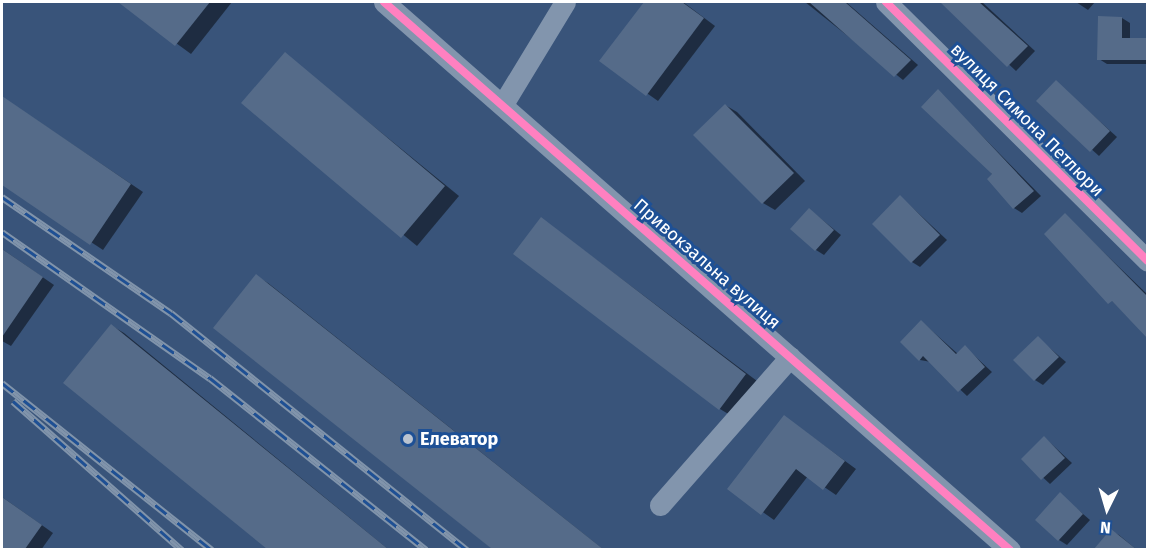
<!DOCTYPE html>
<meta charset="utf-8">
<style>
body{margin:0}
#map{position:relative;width:1149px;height:551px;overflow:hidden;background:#39547a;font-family:"Fira Sans",sans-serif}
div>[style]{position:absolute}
.shadow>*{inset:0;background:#0007}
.building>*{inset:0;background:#556b89}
.minor>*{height:21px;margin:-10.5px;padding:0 10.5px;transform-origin:10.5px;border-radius:10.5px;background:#8295ad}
.rail>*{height:7px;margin-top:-3.5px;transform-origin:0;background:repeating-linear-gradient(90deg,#1e5095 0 14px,#8194ab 0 28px);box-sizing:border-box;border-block:2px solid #8194ab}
.cycleway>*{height:8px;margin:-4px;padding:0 4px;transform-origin:4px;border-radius:4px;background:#ff80c0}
.dots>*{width:16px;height:16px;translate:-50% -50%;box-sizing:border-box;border:3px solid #1e5095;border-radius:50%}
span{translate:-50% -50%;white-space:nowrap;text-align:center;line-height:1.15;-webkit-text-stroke:6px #1e5095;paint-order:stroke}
.street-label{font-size:18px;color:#fff}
.poi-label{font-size:18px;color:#fff;font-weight:700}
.left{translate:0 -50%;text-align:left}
.frame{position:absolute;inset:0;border:3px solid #fff;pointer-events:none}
.north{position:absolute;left:1077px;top:479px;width:60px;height:60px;-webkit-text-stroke:4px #1e5095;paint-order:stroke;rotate:185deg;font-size:16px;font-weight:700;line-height:24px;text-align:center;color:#fff}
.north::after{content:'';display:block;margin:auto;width:21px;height:27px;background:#fff;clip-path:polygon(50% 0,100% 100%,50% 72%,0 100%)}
</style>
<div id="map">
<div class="shadow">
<div style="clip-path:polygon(120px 2px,232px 2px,191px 54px)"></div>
<div style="clip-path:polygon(646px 2px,683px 2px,715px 26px,658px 101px,601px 61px)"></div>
<div style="clip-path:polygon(805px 2px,846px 2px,918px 65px,903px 80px)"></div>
<div style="clip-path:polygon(942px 2px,982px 2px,1035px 51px,1016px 71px)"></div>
<div style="clip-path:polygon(1076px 2px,1095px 2px,1088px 10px)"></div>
<div style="clip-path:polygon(1122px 18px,1130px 23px,1130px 39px,1148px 40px,1148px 64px,1107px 64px,1099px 59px)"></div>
<div style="clip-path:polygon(285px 54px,459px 196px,417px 246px,243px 103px)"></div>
<div style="clip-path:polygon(1056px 82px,1117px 137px,1099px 156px,1038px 101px)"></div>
<div style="clip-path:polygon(938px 91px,1041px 196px,1022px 213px,1014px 208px)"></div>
<div style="clip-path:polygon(2px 97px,143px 192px,103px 250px,2px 183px)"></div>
<div style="clip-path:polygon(725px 105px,737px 112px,805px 181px,775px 210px,763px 203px)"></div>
<div style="clip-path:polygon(901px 197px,947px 240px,920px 267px,912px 262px)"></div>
<div style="clip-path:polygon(810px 210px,841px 235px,824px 255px,816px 250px)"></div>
<div style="clip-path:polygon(1065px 215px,1148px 295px,1148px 337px,1046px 234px)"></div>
<div style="clip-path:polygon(542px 219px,761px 384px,735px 418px,720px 409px)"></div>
<div style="clip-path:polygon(2px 249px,54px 285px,11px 346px,2px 341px)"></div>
<div style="clip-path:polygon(256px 276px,268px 283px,604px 550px,494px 550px,215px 327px)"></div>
<div style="clip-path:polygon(922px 322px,958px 354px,965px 347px,992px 372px,967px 396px,931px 362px,920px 360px)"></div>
<div style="clip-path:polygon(112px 326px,124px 333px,389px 550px,270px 550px,65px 383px)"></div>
<div style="clip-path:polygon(1038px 338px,1066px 362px,1043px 385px,1035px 380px)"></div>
<div style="clip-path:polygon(785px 417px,856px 469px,836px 495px,808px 476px,774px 520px,730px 489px)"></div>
<div style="clip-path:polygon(1045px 438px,1072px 463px,1050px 484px,1023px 459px)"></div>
<div style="clip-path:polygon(1060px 494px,1090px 520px,1067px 545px,1059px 540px)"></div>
<div style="clip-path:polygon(2px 497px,53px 533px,41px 550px,2px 550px)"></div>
<div style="clip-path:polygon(1111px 531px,1119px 535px,1137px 550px,1099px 550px)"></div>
</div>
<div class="building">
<div style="clip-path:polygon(118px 2px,210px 2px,175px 46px)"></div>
<div style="clip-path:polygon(644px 2px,682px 2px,704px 18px,646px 96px,599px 61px)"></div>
<div style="clip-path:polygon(809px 2px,845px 2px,911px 60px,894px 77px)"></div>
<div style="clip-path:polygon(940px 2px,979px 2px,1028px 46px,1007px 67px)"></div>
<div style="clip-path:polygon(1098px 16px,1122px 17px,1122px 38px,1148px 38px,1148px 60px,1097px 60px)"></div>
<div style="clip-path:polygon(285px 52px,445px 186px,401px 238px,241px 103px)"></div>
<div style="clip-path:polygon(1056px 80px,1110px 131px,1090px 152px,1036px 101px)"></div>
<div style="clip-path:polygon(938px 89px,1034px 191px,1013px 209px,987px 179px,992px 174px,921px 107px)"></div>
<div style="clip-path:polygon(2px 96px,131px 184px,90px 245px,2px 185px)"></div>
<div style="clip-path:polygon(725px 104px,794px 173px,762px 204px,693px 135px)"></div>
<div style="clip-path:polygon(900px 195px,940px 235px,911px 263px,872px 224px)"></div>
<div style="clip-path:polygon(809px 208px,834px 230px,815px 251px,790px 229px)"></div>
<div style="clip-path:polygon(1065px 213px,1148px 297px,1148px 339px,1112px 301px,1108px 304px,1044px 234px)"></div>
<div style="clip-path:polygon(541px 217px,746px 374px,719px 410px,513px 254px)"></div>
<div style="clip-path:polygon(2px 249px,43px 277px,2px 337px)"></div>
<div style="clip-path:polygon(256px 274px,603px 549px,492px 549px,213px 328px)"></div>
<div style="clip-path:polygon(921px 320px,956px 354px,965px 345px,985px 367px,958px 392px,923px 356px,919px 361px,900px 342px)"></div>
<div style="clip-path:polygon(111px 324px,388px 549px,267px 549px,63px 383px)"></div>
<div style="clip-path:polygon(1038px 336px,1059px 357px,1034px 381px,1013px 360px)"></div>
<div style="clip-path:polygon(784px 415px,845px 461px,823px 490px,796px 469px,761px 515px,727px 489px)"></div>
<div style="clip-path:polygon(1044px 436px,1065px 458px,1041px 480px,1021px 459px)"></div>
<div style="clip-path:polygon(1060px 492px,1083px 514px,1058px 541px,1035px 520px)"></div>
<div style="clip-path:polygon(2px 497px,42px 525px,25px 549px,2px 549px)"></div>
<div style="clip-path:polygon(1111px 529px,1136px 549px,1094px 549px)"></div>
</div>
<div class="minor">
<div style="left:384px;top:2px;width:832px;rotate:41.2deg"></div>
<div style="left:886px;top:2px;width:368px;rotate:44.7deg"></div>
<div style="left:503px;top:104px;width:119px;rotate:-58.7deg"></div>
<div style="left:660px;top:505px;width:197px;rotate:-48.7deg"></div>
</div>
<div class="rail">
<div style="left:2px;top:197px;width:205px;rotate:34.5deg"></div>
<div style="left:171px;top:313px;width:379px;rotate:38.7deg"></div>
<div style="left:2px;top:232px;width:254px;rotate:35.1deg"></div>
<div style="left:210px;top:378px;width:276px;rotate:38.5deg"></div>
<div style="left:2px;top:383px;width:268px;rotate:38.5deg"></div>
<div style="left:13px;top:401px;width:225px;rotate:41.4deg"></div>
</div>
<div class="cycleway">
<div style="left:384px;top:2px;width:832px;rotate:41.2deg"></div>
<div style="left:886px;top:2px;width:368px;rotate:44.7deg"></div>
</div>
<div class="dots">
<div style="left:408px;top:439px;background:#bac3d0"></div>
</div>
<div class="street-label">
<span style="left:1027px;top:120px;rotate:45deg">вулиця Симона Петлюри</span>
<span style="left:707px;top:264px;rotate:41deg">Привокзальна вулиця</span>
</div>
<div class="poi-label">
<span class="left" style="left:420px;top:439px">Елеватор</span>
</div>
<div class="frame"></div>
<div class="north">N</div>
</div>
